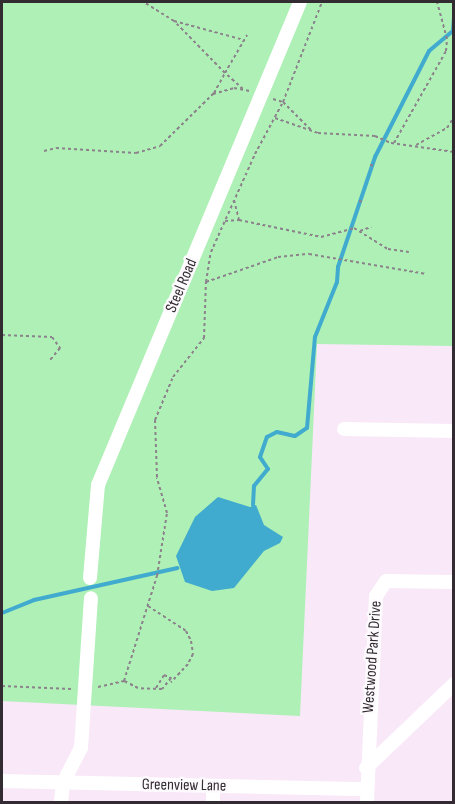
<!DOCTYPE html>
<style>
body{margin:0}
#map{position:relative;width:455px;height:804px;overflow:hidden;background:#f8e8f8;font-family:"Sofia Sans Condensed",sans-serif}
div>[style]{position:absolute}
.green>*{inset:0;background:#aef0b5}
.water>*{inset:0;background:#40abce}
.stream>*{height:4px;margin:-2px;padding:0 2px;transform-origin:2px;border-radius:2px;background:#40abce}
.path>*{height:2px;margin-top:-1px;transform-origin:0;background:repeating-linear-gradient(90deg,#8c828c 0 3px,transparent 0 6px)}
.minor>*{height:14px;margin:-7px;padding:0 7px;transform-origin:7px;border-radius:7px;background:#fff}
span{translate:-50% -50%;white-space:nowrap;text-align:center;line-height:1.15;-webkit-text-stroke:5px #fdfafd;paint-order:stroke}
.street-label{font-size:16px;color:#322c32}
.frame{position:absolute;inset:0;border:3px solid #322c32;pointer-events:none}
</style>
<div id="map">
<div class="green">
<div style="clip-path:polygon(2px 2px,453px 2px,453px 346px,317px 344px,300px 716px,2px 701px)"></div>
</div>
<div class="water">
<div style="clip-path:polygon(218px 497px,250px 507px,256px 505px,264px 525px,283px 537px,280px 543px,264px 551px,234px 588px,212px 591px,185px 582px,176px 556px,195px 517px)"></div>
</div>
<div class="stream">
<div style="left:253px;top:505px;width:19px;rotate:-87deg"></div>
<div style="left:254px;top:486px;width:22px;rotate:-51deg"></div>
<div style="left:268px;top:469px;width:14px;rotate:-124deg"></div>
<div style="left:260px;top:457px;width:21px;rotate:-71deg"></div>
<div style="left:267px;top:437px;width:11px;rotate:-27deg"></div>
<div style="left:277px;top:432px;width:18px;rotate:13deg"></div>
<div style="left:295px;top:436px;width:14px;rotate:-34deg"></div>
<div style="left:307px;top:428px;width:91px;rotate:-85deg"></div>
<div style="left:315px;top:337px;width:59px;rotate:-68.2deg"></div>
<div style="left:337px;top:282px;width:15px;rotate:-86deg"></div>
<div style="left:338px;top:267px;width:116px;rotate:-71.4deg"></div>
<div style="left:375px;top:157px;width:119px;rotate:-63deg"></div>
<div style="left:429px;top:51px;width:31px;rotate:-40deg"></div>
<div style="left:453px;top:31px;width:15px;rotate:-86deg"></div>
<div style="left:2px;top:613px;width:35px;rotate:-22deg"></div>
<div style="left:34px;top:600px;width:147px;rotate:-12.6deg"></div>
</div>
<div class="path">
<div style="left:174px;top:21px;width:73px;rotate:15.2deg"></div>
<div style="left:243px;top:89px;width:24px;rotate:-138deg"></div>
<div style="left:225px;top:73px;width:44px;rotate:-59.9deg"></div>
<div style="left:213px;top:94px;width:22px;rotate:-16deg"></div>
<div style="left:234px;top:88px;width:16px;rotate:11deg"></div>
<div style="left:273px;top:99px;width:10px;rotate:17deg"></div>
<div style="left:283px;top:102px;width:41px;rotate:45deg"></div>
<div style="left:275px;top:118px;width:46px;rotate:19.2deg"></div>
<div style="left:318px;top:133px;width:57px;rotate:3deg"></div>
<div style="left:375px;top:136px;width:17px;rotate:24deg"></div>
<div style="left:391px;top:143px;width:64px;rotate:8.1deg"></div>
<div style="left:394px;top:143px;width:106px;rotate:-60.5deg"></div>
<div style="left:446px;top:51px;width:12px;rotate:-85deg"></div>
<div style="left:447px;top:39px;width:38px;rotate:-105deg"></div>
<div style="left:416px;top:145px;width:35px;rotate:-29deg"></div>
<div style="left:447px;top:128px;width:13px;rotate:-58deg"></div>
<div style="left:44px;top:151px;width:12px;rotate:-14deg"></div>
<div style="left:56px;top:148px;width:80px;rotate:3.6deg"></div>
<div style="left:136px;top:153px;width:25px;rotate:-16deg"></div>
<div style="left:160px;top:146px;width:76px;rotate:-44.5deg"></div>
<div style="left:214px;top:93px;width:23px;rotate:-61deg"></div>
<div style="left:225px;top:73px;width:73px;rotate:-134.4deg"></div>
<div style="left:174px;top:21px;width:36px;rotate:-148deg"></div>
<div style="left:370px;top:165px;width:6px;rotate:9deg"></div>
<div style="left:234px;top:200px;width:21px;rotate:76deg"></div>
<div style="left:239px;top:220px;width:84px;rotate:11.7deg"></div>
<div style="left:321px;top:237px;width:34px;rotate:-15deg"></div>
<div style="left:354px;top:228px;width:40px;rotate:32deg"></div>
<div style="left:388px;top:249px;width:21px;rotate:8deg"></div>
<div style="left:359px;top:201px;width:6px;rotate:9deg"></div>
<div style="left:225px;top:221px;width:14px;rotate:-4deg"></div>
<div style="left:360px;top:231px;width:12px;rotate:-20deg"></div>
<div style="left:206px;top:282px;width:30px;rotate:-81deg"></div>
<div style="left:211px;top:252px;width:107px;rotate:-65.8deg"></div>
<div style="left:255px;top:154px;width:59px;rotate:-61.7deg"></div>
<div style="left:283px;top:102px;width:107px;rotate:-68.7deg"></div>
<div style="left:2px;top:335px;width:50px;rotate:2.3deg"></div>
<div style="left:52px;top:337px;width:14px;rotate:54deg"></div>
<div style="left:60px;top:348px;width:17px;rotate:130deg"></div>
<div style="left:148px;top:606px;width:45px;rotate:33.3deg"></div>
<div style="left:186px;top:631px;width:11px;rotate:63deg"></div>
<div style="left:191px;top:641px;width:13px;rotate:81deg"></div>
<div style="left:193px;top:654px;width:11px;rotate:117deg"></div>
<div style="left:188px;top:664px;width:25px;rotate:133deg"></div>
<div style="left:2px;top:686px;width:69px;rotate:2.5deg"></div>
<div style="left:98px;top:687px;width:27px;rotate:-13deg"></div>
<div style="left:156px;top:688px;width:15px;rotate:-58deg"></div>
<div style="left:164px;top:675px;width:8px;rotate:23deg"></div>
<div style="left:171px;top:678px;width:14px;rotate:129deg"></div>
<div style="left:162px;top:689px;width:24px;rotate:-178deg"></div>
<div style="left:138px;top:688px;width:16px;rotate:-153deg"></div>
<div style="left:124px;top:681px;width:110px;rotate:-72.6deg"></div>
<div style="left:157px;top:576px;width:64px;rotate:-81deg"></div>
<div style="left:167px;top:513px;width:37px;rotate:-106deg"></div>
<div style="left:157px;top:477px;width:57px;rotate:-92deg"></div>
<div style="left:155px;top:420px;width:47px;rotate:-67.3deg"></div>
<div style="left:173px;top:377px;width:50px;rotate:-51.5deg"></div>
<div style="left:204px;top:338px;width:56px;rotate:-88deg"></div>
<div style="left:206px;top:282px;width:76px;rotate:-19.1deg"></div>
<div style="left:278px;top:257px;width:31px;rotate:-6deg"></div>
<div style="left:309px;top:254px;width:119px;rotate:9.7deg"></div>
</div>
<div class="minor">
<div style="left:344px;top:429px;width:110px;rotate:1deg"></div>
<div style="left:90px;top:578px;width:93px;rotate:-85.1deg"></div>
<div style="left:98px;top:485px;width:524px;rotate:-67.3deg"></div>
<div style="left:366px;top:768px;width:122px;rotate:-43.7deg"></div>
<div style="left:2px;top:781px;width:365px;rotate:1.3deg"></div>
<div style="left:61px;top:802px;width:19px;rotate:-84deg"></div>
<div style="left:63px;top:783px;width:39px;rotate:-63deg"></div>
<div style="left:81px;top:748px;width:150px;rotate:-86.2deg"></div>
<div style="left:213px;top:802px;width:16px;rotate:-90deg"></div>
<div style="left:367px;top:802px;width:206px;rotate:-87.5deg"></div>
<div style="left:376px;top:596px;width:18px;rotate:-56deg"></div>
<div style="left:386px;top:581px;width:68px;rotate:0.8deg"></div>
</div>
<div class="street-label">
<span style="left:182px;top:286px;rotate:-67deg">Steel Road</span>
<span style="left:373px;top:657px;rotate:-86deg">Westwood Park Drive</span>
<span style="left:184px;top:786px;rotate:1deg">Greenview Lane</span>
</div>
<div class="frame"></div>
</div>
